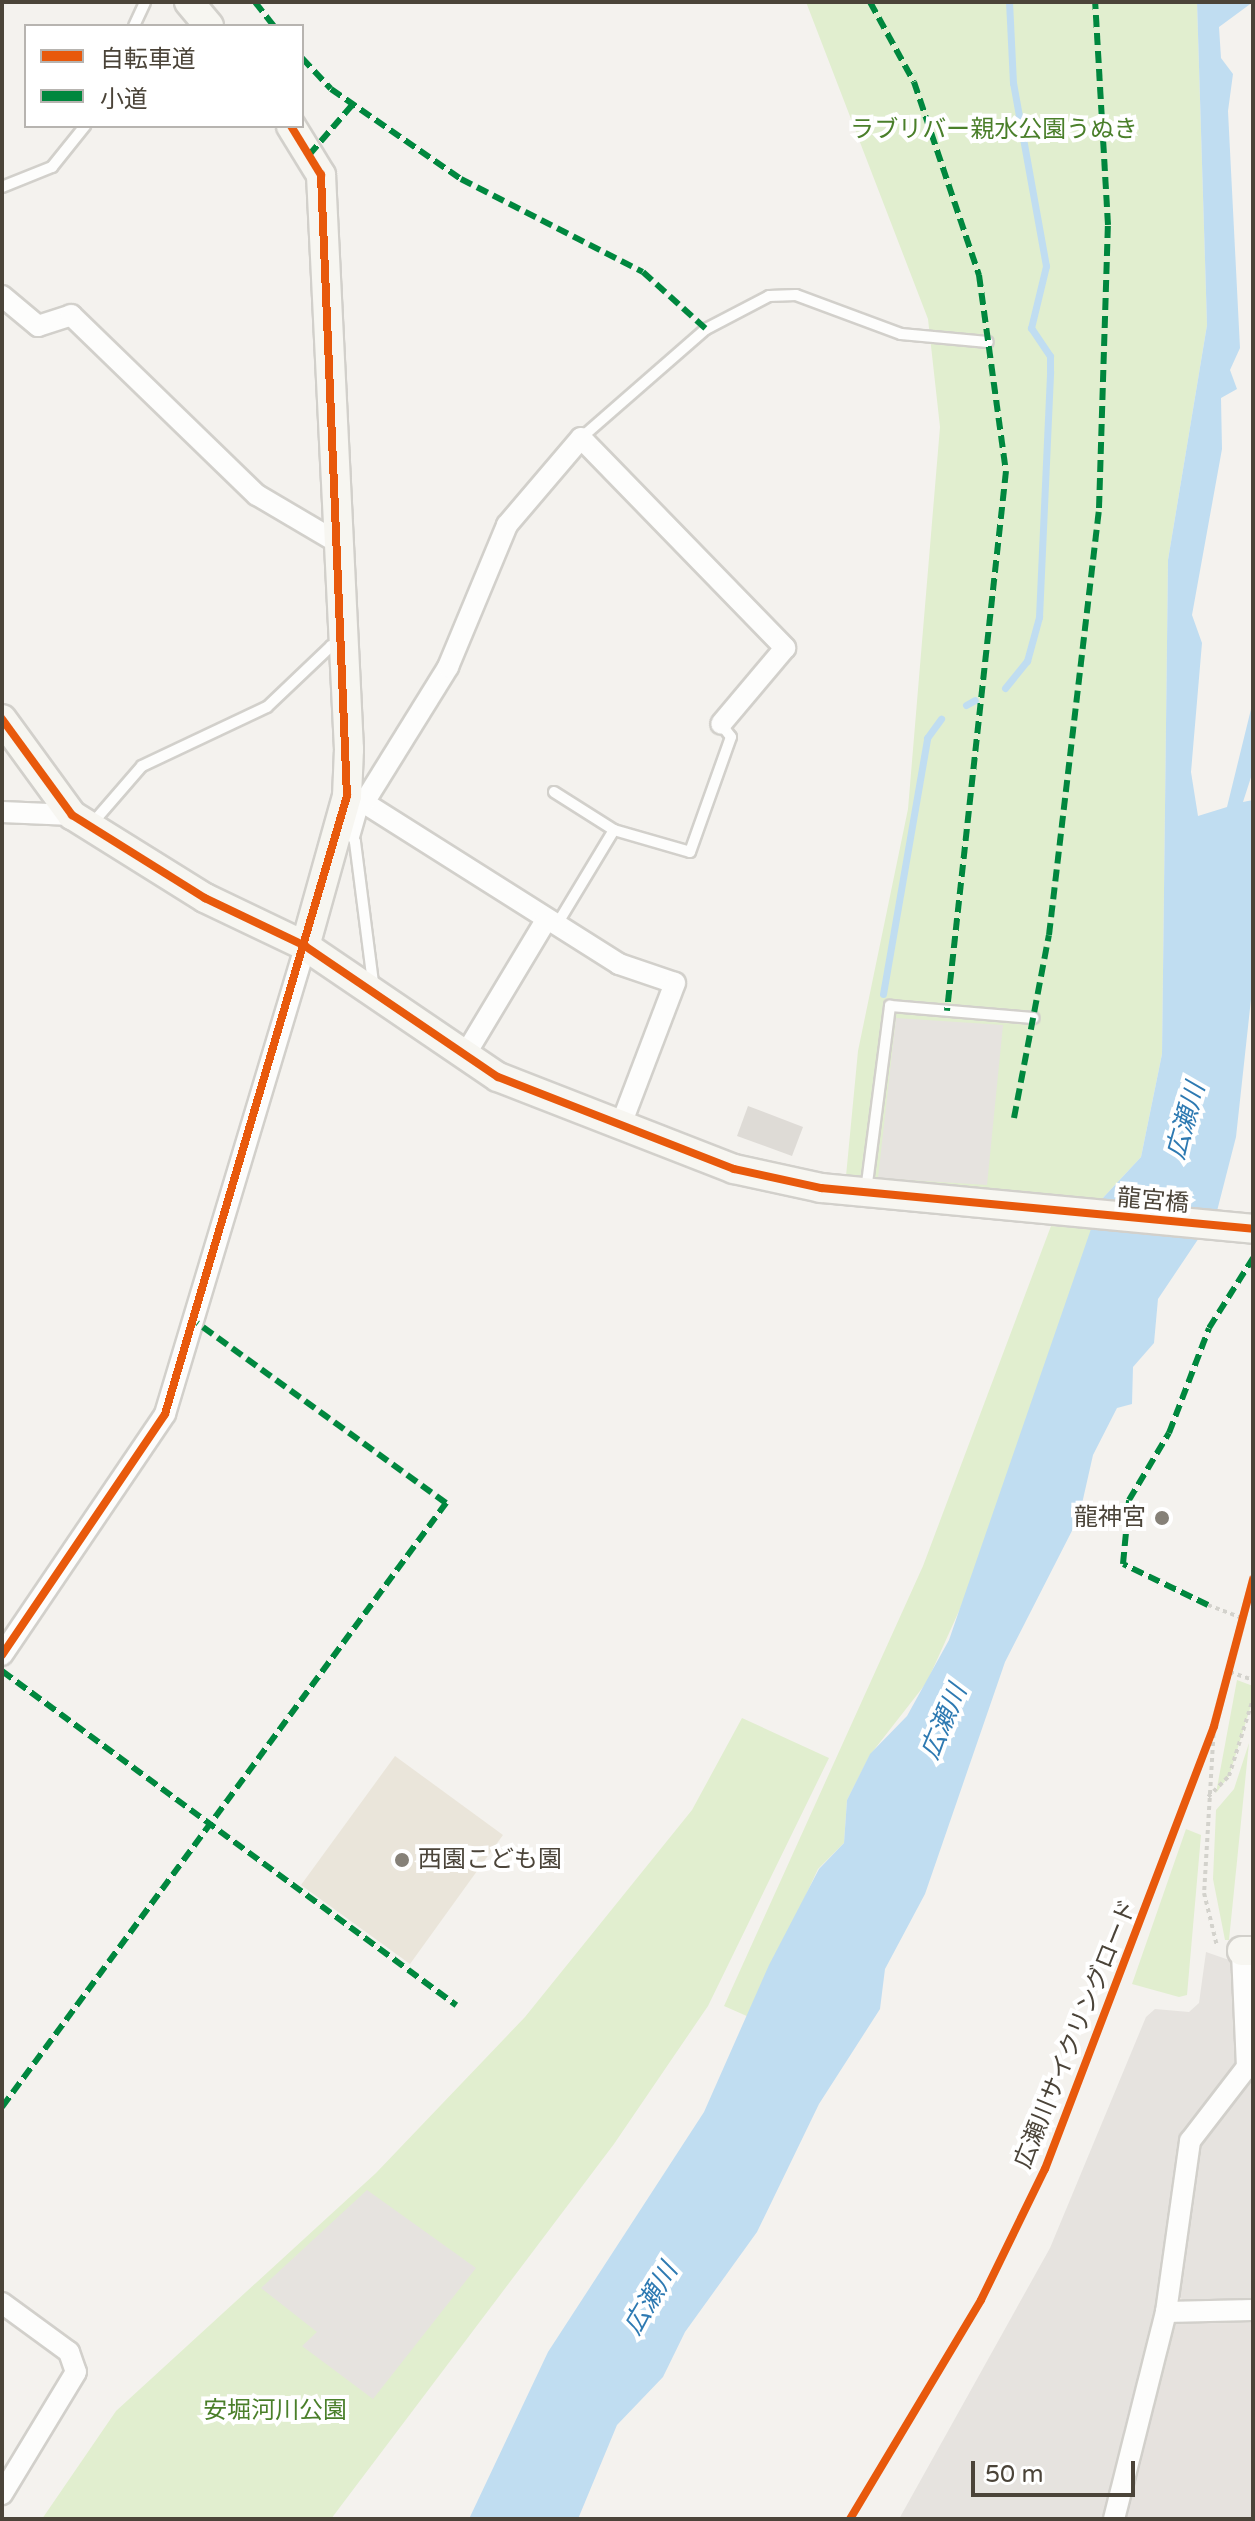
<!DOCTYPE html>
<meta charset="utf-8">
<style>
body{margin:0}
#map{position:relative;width:1255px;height:2521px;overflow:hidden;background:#f4f2ee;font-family:"Varela Round","Noto Sans JP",sans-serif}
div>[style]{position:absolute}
.industrial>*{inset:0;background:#e6e2de}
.education>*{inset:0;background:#eae5da}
.green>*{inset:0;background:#e1eecf}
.parking>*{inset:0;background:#e6e3df}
.water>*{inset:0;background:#c0ddf1}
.stream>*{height:7px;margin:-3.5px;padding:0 3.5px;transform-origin:3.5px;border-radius:3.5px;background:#c0ddf1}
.building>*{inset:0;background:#dedbd6}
.path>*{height:4px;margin-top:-2px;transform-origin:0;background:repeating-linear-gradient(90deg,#d3d2cc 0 4px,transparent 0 8px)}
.roads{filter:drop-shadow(2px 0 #d2d0cb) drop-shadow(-2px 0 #d2d0cb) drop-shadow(0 2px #d2d0cb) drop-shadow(0 -2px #d2d0cb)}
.lane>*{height:10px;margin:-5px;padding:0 5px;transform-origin:5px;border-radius:5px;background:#fdfdfc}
.street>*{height:20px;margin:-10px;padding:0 10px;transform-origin:10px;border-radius:10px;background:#fdfdfc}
.secondary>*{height:28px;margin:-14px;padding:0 14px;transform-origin:14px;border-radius:14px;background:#f7f6f1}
.quiet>*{height:6px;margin-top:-3px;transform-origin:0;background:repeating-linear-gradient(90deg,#00873e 0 12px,transparent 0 18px)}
.cycleway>*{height:8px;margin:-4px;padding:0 4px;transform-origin:4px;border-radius:4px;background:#e8590c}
.dots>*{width:22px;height:22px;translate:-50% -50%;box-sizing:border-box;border:4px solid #fff;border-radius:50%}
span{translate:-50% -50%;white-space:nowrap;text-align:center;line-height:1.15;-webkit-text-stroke:8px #fff;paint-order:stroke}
.park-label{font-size:24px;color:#4a7f2a}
.street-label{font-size:24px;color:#4b4439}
.poi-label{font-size:24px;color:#4b4439}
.right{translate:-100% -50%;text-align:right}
.left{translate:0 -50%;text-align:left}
.water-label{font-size:26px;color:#2e7ab2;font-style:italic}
.frame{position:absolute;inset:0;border:4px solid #4b4439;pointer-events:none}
.legend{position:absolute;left:24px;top:24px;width:280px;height:104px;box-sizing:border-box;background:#fff;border:2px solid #b7b4b0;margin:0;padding:10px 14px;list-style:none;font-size:24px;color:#4b4439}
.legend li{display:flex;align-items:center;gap:16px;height:40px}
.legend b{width:40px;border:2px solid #b7b4b0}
.scale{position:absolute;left:971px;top:2461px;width:164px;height:36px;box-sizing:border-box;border:4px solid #4b4439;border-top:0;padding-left:10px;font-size:24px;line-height:28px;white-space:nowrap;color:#4b4439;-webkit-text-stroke:6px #fff;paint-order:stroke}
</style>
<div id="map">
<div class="industrial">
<div style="clip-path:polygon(1253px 2320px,1253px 2519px,1123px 2519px,1174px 2324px)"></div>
</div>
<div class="education">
<div style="clip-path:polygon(395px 1756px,503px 1835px,410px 1964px,301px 1885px)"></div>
</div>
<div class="green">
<div style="clip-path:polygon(806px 2px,1197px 2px,1207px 325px,1168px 560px,1162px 1054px,1141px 1157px,1101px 1200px,846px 1176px,858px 1051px,908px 809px,940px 427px,928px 319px)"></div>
<div style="clip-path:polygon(1051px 1226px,1092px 1229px,982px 1560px,927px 1682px,870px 1755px,847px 1800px,844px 1843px,818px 1869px,749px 2017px,724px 2006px,923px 1566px)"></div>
<div style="clip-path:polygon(1237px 1680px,1253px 1686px,1253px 1699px,1229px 1776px,1216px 1793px)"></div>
<div style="clip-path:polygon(742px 1718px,829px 1758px,708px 2006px,614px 2144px,331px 2519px,42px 2519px,116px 2411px,376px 2173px,525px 2017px,692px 1810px)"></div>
<div style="clip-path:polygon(1249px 1743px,1229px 1940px,1225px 1940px,1213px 1879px,1216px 1810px,1234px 1789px)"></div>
<div style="clip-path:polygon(1186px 1829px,1201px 1835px,1187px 1995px,1179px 1997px,1132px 1984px)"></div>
</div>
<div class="parking">
<div style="clip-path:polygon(896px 1018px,1003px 1025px,987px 1185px,878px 1178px)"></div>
<div style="clip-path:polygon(1206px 1952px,1232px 1961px,1236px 2065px,1179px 2137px,1154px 2312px,1102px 2519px,899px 2519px,1050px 2248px,1146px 2017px,1155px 2009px,1189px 2012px,1199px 2003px)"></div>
<div style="clip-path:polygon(1253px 2078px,1253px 2302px,1185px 2304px,1178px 2294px,1200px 2147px)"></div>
<div style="clip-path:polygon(367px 2190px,476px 2268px,373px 2399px,302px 2346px,317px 2332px,261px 2288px)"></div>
</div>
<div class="water">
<div style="clip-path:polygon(1197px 2px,1253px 2px,1219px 27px,1221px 58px,1233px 74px,1228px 111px,1240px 348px,1230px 370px,1237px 389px,1221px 398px,1222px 449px,1192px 615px,1202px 643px,1191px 772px,1198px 816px,1227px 807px,1253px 701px,1253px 771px,1243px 802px,1253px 800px,1253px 981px,1236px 1137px,1217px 1211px,1158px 1299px,1154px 1343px,1133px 1367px,1132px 1404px,1117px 1408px,1093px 1455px,1079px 1517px,1005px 1662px,925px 1894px,885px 1969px,880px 2009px,819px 2104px,757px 2232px,685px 2332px,663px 2377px,617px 2425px,578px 2519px,469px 2519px,548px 2352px,704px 2112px,769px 1965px,819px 1869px,844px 1843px,847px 1800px,870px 1754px,907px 1716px,949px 1640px,1101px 1200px,1141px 1157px,1162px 1054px,1168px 560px,1207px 325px)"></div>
</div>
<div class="stream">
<div style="left:1005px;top:688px;width:35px;rotate:-51deg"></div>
<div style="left:1027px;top:661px;width:46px;rotate:-74.7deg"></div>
<div style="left:1039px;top:617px;width:246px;rotate:-87.4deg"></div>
<div style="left:1050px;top:371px;width:15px;rotate:-90deg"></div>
<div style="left:1050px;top:356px;width:34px;rotate:-124deg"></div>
<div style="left:1031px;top:328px;width:64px;rotate:-76.4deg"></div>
<div style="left:1046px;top:266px;width:186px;rotate:-100.2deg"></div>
<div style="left:1013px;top:83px;width:81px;rotate:-92.8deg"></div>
<div style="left:966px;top:705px;width:10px;rotate:-29deg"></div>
<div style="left:883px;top:994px;width:260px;rotate:-80.2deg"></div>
<div style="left:927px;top:738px;width:24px;rotate:-54deg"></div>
</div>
<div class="building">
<div style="clip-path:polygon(748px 1106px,803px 1127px,792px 1156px,737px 1136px)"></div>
</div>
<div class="path">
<div style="left:1208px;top:1605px;width:39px;rotate:21deg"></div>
<div style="left:1230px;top:1672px;width:24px;rotate:19deg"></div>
<div style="left:1214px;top:1726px;width:167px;rotate:93.4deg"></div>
<div style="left:1204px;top:1893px;width:55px;rotate:76.2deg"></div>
<div style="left:1208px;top:1797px;width:30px;rotate:-45deg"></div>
<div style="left:1229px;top:1776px;width:81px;rotate:-72.7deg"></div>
</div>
<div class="roads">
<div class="lane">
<div style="left:134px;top:26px;width:26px;rotate:-65deg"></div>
<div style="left:2px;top:187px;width:54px;rotate:-21.8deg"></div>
<div style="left:52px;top:167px;width:53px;rotate:-51.2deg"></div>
<div style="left:581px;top:438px;width:166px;rotate:-41.1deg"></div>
<div style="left:706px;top:329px;width:71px;rotate:-27.6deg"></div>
<div style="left:769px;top:296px;width:27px;rotate:-2deg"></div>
<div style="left:796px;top:295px;width:112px;rotate:20.4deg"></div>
<div style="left:901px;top:334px;width:87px;rotate:5.3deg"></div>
<div style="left:554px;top:792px;width:71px;rotate:32.3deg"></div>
<div style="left:614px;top:830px;width:79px;rotate:16.1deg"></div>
<div style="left:690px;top:852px;width:122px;rotate:-70.4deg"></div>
<div style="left:731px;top:737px;width:16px;rotate:-128deg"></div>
<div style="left:346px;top:824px;width:20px;rotate:63deg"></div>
<div style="left:355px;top:842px;width:149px;rotate:82.7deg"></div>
<div style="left:90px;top:826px;width:79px;rotate:-49.1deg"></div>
<div style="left:142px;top:766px;width:138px;rotate:-25.3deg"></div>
<div style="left:267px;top:707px;width:88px;rotate:-43.6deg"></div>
<div style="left:331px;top:646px;width:10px;rotate:6deg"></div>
<div style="left:354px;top:837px;width:35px;rotate:-74deg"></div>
<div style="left:556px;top:926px;width:112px;rotate:-58.9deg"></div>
<div style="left:866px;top:1191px;width:187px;rotate:-82.6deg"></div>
<div style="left:890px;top:1006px;width:144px;rotate:4.8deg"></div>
</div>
<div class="street">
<div style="left:2px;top:296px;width:47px;rotate:39.8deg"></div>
<div style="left:38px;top:326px;width:35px;rotate:-18deg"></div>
<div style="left:71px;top:315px;width:259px;rotate:44.1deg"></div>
<div style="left:257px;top:495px;width:99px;rotate:30.5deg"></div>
<div style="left:355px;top:797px;width:312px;rotate:32.3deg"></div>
<div style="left:619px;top:964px;width:59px;rotate:18.7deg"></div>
<div style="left:675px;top:983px;width:154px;rotate:110.9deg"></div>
<div style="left:365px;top:801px;width:158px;rotate:-58.2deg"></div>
<div style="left:448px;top:667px;width:154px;rotate:-67.4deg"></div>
<div style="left:507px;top:525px;width:114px;rotate:-49.6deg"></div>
<div style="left:581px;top:438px;width:293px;rotate:45.8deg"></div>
<div style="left:785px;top:648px;width:99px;rotate:130.1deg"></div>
<div style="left:2px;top:812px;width:70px;rotate:2.5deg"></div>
<div style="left:465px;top:1055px;width:157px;rotate:-59deg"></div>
<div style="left:2px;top:1655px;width:291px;rotate:-55.9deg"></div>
<div style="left:165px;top:1414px;width:488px;rotate:-73.3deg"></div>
<div style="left:2px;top:2303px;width:83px;rotate:36.2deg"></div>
<div style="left:69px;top:2352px;width:21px;rotate:71deg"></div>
<div style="left:76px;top:2372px;width:143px;rotate:121.2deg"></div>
<div style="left:1166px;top:2312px;width:173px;rotate:-82deg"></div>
<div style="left:1190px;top:2141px;width:93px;rotate:-52.4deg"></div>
<div style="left:1247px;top:2067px;width:116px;rotate:-92.5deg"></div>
<div style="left:1114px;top:2519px;width:213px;rotate:-75.9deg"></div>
<div style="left:1166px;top:2312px;width:87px;rotate:-1.3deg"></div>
</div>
<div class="secondary">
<div style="left:189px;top:2px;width:31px;rotate:50deg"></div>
<div style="left:291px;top:126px;width:57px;rotate:58.5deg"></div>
<div style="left:321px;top:175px;width:575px;rotate:87.21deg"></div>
<div style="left:349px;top:749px;width:47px;rotate:92.4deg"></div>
<div style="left:347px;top:796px;width:156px;rotate:105.6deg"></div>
<div style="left:2px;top:719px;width:119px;rotate:53.9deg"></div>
<div style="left:72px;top:815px;width:157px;rotate:32deg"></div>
<div style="left:205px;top:898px;width:111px;rotate:25.6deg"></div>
<div style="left:305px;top:946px;width:233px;rotate:34.2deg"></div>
<div style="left:498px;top:1077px;width:253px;rotate:21.3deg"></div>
<div style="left:734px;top:1169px;width:89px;rotate:12.3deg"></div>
<div style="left:821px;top:1188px;width:434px;rotate:5.4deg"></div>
<div style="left:1242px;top:1951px;width:11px"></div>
</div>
</div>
<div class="quiet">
<div style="left:255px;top:2px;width:31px;rotate:52deg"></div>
<div style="left:870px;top:2px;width:91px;rotate:61.2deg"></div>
<div style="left:914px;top:82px;width:204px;rotate:71.4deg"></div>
<div style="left:979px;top:275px;width:198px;rotate:82.2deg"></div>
<div style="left:1006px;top:471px;width:543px;rotate:96.24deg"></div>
<div style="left:302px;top:58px;width:42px;rotate:46.9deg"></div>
<div style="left:331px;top:89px;width:158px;rotate:34.7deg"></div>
<div style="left:461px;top:179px;width:204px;rotate:27.1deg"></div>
<div style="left:643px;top:272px;width:85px;rotate:42.1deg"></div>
<div style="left:309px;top:155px;width:67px;rotate:-49.2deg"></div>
<div style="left:1014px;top:1118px;width:186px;rotate:-79.2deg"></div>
<div style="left:1049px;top:935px;width:430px;rotate:-83.3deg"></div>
<div style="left:1099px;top:508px;width:283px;rotate:-88.2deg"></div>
<div style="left:1108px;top:225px;width:223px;rotate:-93.3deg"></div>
<div style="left:1208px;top:1605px;width:94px;rotate:-154.2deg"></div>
<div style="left:1123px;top:1564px;width:64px;rotate:-84.6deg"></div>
<div style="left:1129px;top:1500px;width:78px;rotate:-59.2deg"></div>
<div style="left:1169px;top:1433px;width:112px;rotate:-69.1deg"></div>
<div style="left:1209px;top:1328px;width:83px;rotate:-57.8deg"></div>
<div style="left:2px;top:1671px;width:564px;rotate:36.34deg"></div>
<div style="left:2px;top:2107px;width:750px;rotate:-53.68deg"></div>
<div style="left:446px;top:1503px;width:307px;rotate:-144.1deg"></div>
</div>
<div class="cycleway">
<div style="left:2px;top:719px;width:119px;rotate:53.9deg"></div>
<div style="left:72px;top:815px;width:157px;rotate:32deg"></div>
<div style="left:205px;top:898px;width:111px;rotate:25.6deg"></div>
<div style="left:305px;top:946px;width:233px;rotate:34.2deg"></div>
<div style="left:498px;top:1077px;width:253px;rotate:21.3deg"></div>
<div style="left:734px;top:1169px;width:89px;rotate:12.3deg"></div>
<div style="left:821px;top:1188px;width:434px;rotate:5.4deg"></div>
<div style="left:2px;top:1655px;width:291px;rotate:-55.9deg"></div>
<div style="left:165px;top:1414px;width:644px;rotate:-73.59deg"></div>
<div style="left:347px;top:796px;width:622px;rotate:-92.4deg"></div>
<div style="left:321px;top:175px;width:57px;rotate:-121.5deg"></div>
<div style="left:850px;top:2519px;width:255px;rotate:-59.1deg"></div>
<div style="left:981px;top:2300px;width:146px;rotate:-64deg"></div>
<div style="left:1045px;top:2169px;width:474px;rotate:-69.1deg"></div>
<div style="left:1214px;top:1726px;width:152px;rotate:-75.1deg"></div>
</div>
<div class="dots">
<div style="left:1162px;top:1518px;background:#868178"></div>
<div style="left:402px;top:1860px;background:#868178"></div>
</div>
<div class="park-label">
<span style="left:994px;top:130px">ラブリバー親水公園うぬき</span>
<span style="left:275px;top:2411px">安堀河川公園</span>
</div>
<div class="street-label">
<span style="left:1153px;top:1201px;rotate:5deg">龍宮橋</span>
<span style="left:1076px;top:2034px;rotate:-68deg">広瀬川サイクリングロード</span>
</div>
<div class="poi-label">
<span class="right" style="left:1146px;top:1518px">龍神宮</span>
<span class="left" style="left:418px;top:1860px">西園こども園</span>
</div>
<div class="water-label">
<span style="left:1186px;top:1121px;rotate:-74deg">広瀬川</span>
<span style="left:944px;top:1722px;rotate:-67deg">広瀬川</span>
<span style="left:651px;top:2299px;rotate:-59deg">広瀬川</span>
</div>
<div class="frame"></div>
<ul class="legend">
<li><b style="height:10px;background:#e8590c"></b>自転車道</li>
<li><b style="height:10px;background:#00873e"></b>小道</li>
</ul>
<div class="scale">50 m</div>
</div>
